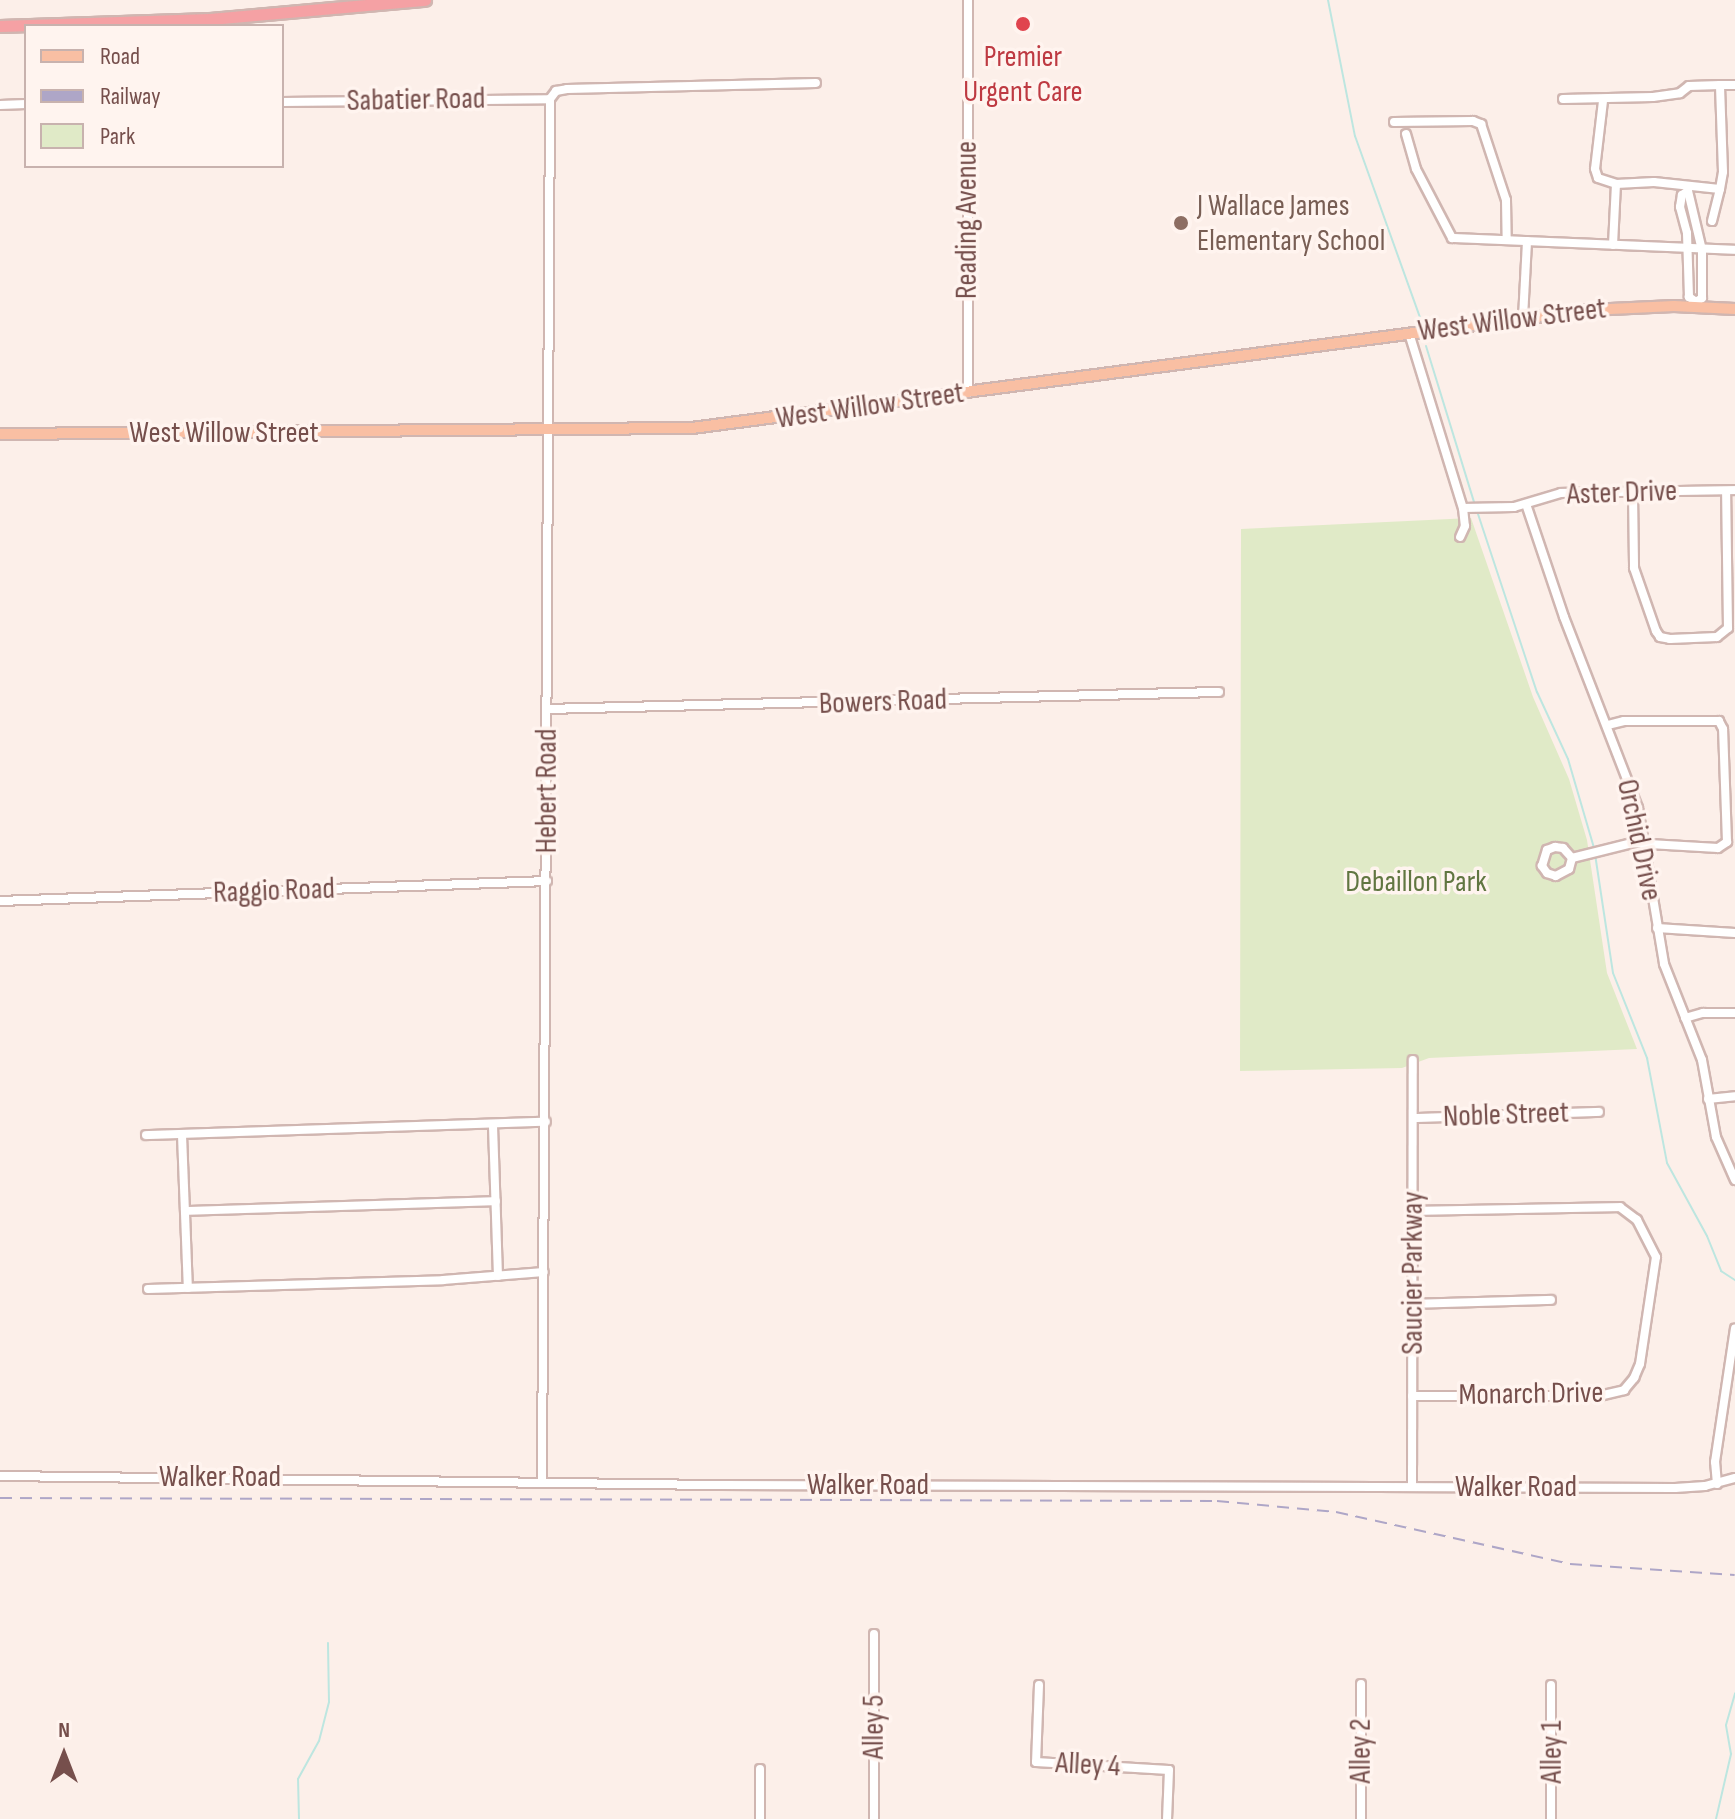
<!DOCTYPE html>
<style>
body{margin:0}
#map{position:relative;width:1735px;height:1819px;overflow:hidden;background:#fcefe9;font-family:"Sofia Sans Condensed",sans-serif}
div>[style]{position:absolute}
.green>*{inset:0;background:#e0eac7}
.stream>*{height:2px;margin:-1px;padding:0 1px;transform-origin:1px;border-radius:1px;background:#bde6e0}
.roads{filter:drop-shadow(2px 0 #d0b6b1) drop-shadow(-2px 0 #d0b6b1) drop-shadow(0 2px #d0b6b1) drop-shadow(0 -2px #d0b6b1)}
.minor>*{height:8px;margin:-4px;padding:0 4px;transform-origin:4px;border-radius:4px;background:#fff}
.major>*{height:10px;margin:-5px;padding:0 5px;transform-origin:5px;border-radius:5px;background:#f9bfa3}
.highway>*{height:11px;margin:-5.5px;padding:0 5.5px;transform-origin:5.5px;border-radius:5.5px;background:#f5a1a4}
.rail>*{height:2px;margin-top:-1px;transform-origin:0;background:repeating-linear-gradient(90deg,#aea6c7 0 12px,transparent 0 20px)}
.dots>*{width:22px;height:22px;translate:-50% -50%;box-sizing:border-box;border:4px solid #fff4ef;border-radius:50%}
span{translate:-50% -50%;white-space:nowrap;text-align:center;line-height:1.15;-webkit-text-stroke:7px #fff4ef;paint-order:stroke}
.health-label{font-size:30px;color:#be3a42}
.street-label{font-size:30px;color:#764f4c}
.education-label{font-size:30px;color:#785e54}
.left{translate:0 -50%;text-align:left}
.park-label{font-size:30px;color:#617641}
.legend{position:absolute;left:24px;top:24px;width:260px;height:144px;box-sizing:border-box;background:#fff4ef;border:2px solid #c8b2ae;margin:0;padding:10px 14px;list-style:none;font-size:24px;color:#764f4c}
.legend li{display:flex;align-items:center;gap:16px;height:40px}
.legend b{width:40px;border:2px solid #c8b2ae}
.north{position:absolute;left:24px;top:1715px;width:80px;height:80px;-webkit-text-stroke:6px #fff4ef;paint-order:stroke;rotate:0deg;font-size:22px;font-weight:700;line-height:32px;text-align:center;color:#764f4c}
.north::after{content:'';display:block;margin:auto;width:28px;height:36px;background:#764f4c;clip-path:polygon(50% 0,100% 100%,50% 72%,0 100%)}
</style>
<div id="map">
<div class="green">
<div style="clip-path:polygon(1471px 518px,1533px 697px,1569px 779px,1587px 840px,1607px 973px,1637px 1049px,1429px 1058px,1402px 1068px,1240px 1071px,1241px 529px)"></div>
</div>
<div class="stream">
<div style="left:1328px;top:0;width:139px;rotate:78.8deg"></div>
<div style="left:1355px;top:136px;width:193px;rotate:70.3deg"></div>
<div style="left:1426px;top:346px;width:166px;rotate:72.9deg"></div>
<div style="left:1477px;top:511px;width:191px;rotate:71.7deg"></div>
<div style="left:1537px;top:692px;width:74px;rotate:65.2deg"></div>
<div style="left:1568px;top:759px;width:93px;rotate:73.7deg"></div>
<div style="left:1595px;top:854px;width:120px;rotate:81.4deg"></div>
<div style="left:1613px;top:973px;width:92px;rotate:68.2deg"></div>
<div style="left:1647px;top:1058px;width:107px;rotate:79.2deg"></div>
<div style="left:1667px;top:1163px;width:83px;rotate:61.3deg"></div>
<div style="left:1707px;top:1236px;width:38px;rotate:68deg"></div>
<div style="left:1721px;top:1271px;width:17px;rotate:33deg"></div>
<div style="left:299px;top:1819px;width:40px;rotate:-91.4deg"></div>
<div style="left:298px;top:1779px;width:43px;rotate:-61.1deg"></div>
<div style="left:319px;top:1741px;width:40px;rotate:-75.6deg"></div>
<div style="left:329px;top:1702px;width:59px;rotate:-91deg"></div>
<div style="left:1716px;top:1819px;width:67px;rotate:-77deg"></div>
<div style="left:1731px;top:1754px;width:29px;rotate:-100deg"></div>
<div style="left:1726px;top:1725px;width:33px;rotate:-74deg"></div>
</div>
<div class="roads">
<div class="minor">
<div style="left:968px;top:0;width:393px;rotate:90deg"></div>
<div style="left:550px;top:99px;width:10px;rotate:-53deg"></div>
<div style="left:556px;top:91px;width:11px;rotate:-10deg"></div>
<div style="left:567px;top:89px;width:249px;rotate:-1.4deg"></div>
<div style="left:1563px;top:99px;width:90px;rotate:-1.3deg"></div>
<div style="left:1653px;top:97px;width:27px;rotate:-8deg"></div>
<div style="left:1680px;top:93px;width:11px;rotate:-38deg"></div>
<div style="left:1689px;top:86px;width:31px;rotate:-2deg"></div>
<div style="left:1603px;top:101px;width:68px;rotate:96.7deg"></div>
<div style="left:1595px;top:169px;width:9px;rotate:72deg"></div>
<div style="left:1598px;top:178px;width:19px;rotate:18deg"></div>
<div style="left:282px;top:102px;width:268px;rotate:-0.6deg"></div>
<div style="left:0;top:105px;width:26px;rotate:-2deg"></div>
<div style="left:1394px;top:122px;width:79px;rotate:-0.7deg"></div>
<div style="left:1473px;top:121px;width:9px;rotate:21deg"></div>
<div style="left:1481px;top:124px;width:80px;rotate:71.8deg"></div>
<div style="left:1506px;top:200px;width:39px;rotate:89deg"></div>
<div style="left:1406px;top:134px;width:36px;rotate:74deg"></div>
<div style="left:1416px;top:169px;width:78px;rotate:62.4deg"></div>
<div style="left:1452px;top:238px;width:283px;rotate:2.4deg"></div>
<div style="left:1712px;top:221px;width:33px;rotate:-76deg"></div>
<div style="left:1613px;top:245px;width:61px;rotate:-87.2deg"></div>
<div style="left:1616px;top:184px;width:38px;rotate:-3deg"></div>
<div style="left:1654px;top:182px;width:66px;rotate:6.1deg"></div>
<div style="left:1720px;top:189px;width:17px;rotate:-80deg"></div>
<div style="left:1723px;top:172px;width:87px;rotate:-92deg"></div>
<div style="left:1720px;top:85px;width:15px"></div>
<div style="left:1696px;top:302px;width:9px;rotate:-144deg"></div>
<div style="left:1689px;top:297px;width:64px;rotate:-91.8deg"></div>
<div style="left:1687px;top:233px;width:27px;rotate:-105deg"></div>
<div style="left:1680px;top:207px;width:12px;rotate:-81deg"></div>
<div style="left:1682px;top:195px;width:7px;rotate:-34deg"></div>
<div style="left:1688px;top:191px;width:61px;rotate:76.7deg"></div>
<div style="left:1702px;top:250px;width:48px;rotate:90deg"></div>
<div style="left:1702px;top:298px;width:7px;rotate:146deg"></div>
<div style="left:1696px;top:302px;width:5px;rotate:90deg"></div>
<div style="left:1523px;top:318px;width:77px;rotate:-87deg"></div>
<div style="left:1409px;top:333px;width:183px;rotate:72.9deg"></div>
<div style="left:1463px;top:508px;width:18px;rotate:84deg"></div>
<div style="left:1465px;top:526px;width:12px;rotate:114deg"></div>
<div style="left:1633px;top:493px;width:75px;rotate:89.2deg"></div>
<div style="left:1634px;top:568px;width:67px;rotate:70.8deg"></div>
<div style="left:1656px;top:631px;width:7px;rotate:56deg"></div>
<div style="left:1660px;top:637px;width:10px;rotate:11deg"></div>
<div style="left:1670px;top:639px;width:47px;rotate:-2.4deg"></div>
<div style="left:1717px;top:637px;width:14px;rotate:-39deg"></div>
<div style="left:1728px;top:628px;width:137px;rotate:-90.8deg"></div>
<div style="left:1526px;top:504px;width:119px;rotate:71.4deg"></div>
<div style="left:1564px;top:617px;width:205px;rotate:68.8deg"></div>
<div style="left:1638px;top:808px;width:158px;rotate:80.5deg"></div>
<div style="left:1664px;top:964px;width:103px;rotate:68.4deg"></div>
<div style="left:1702px;top:1060px;width:78px;rotate:79.7deg"></div>
<div style="left:1716px;top:1137px;width:47px;rotate:66.2deg"></div>
<div style="left:1463px;top:508px;width:51px;rotate:-1.1deg"></div>
<div style="left:1514px;top:507px;width:49px;rotate:-16.6deg"></div>
<div style="left:1561px;top:493px;width:174px;rotate:-1deg"></div>
<div style="left:546px;top:709px;width:673px;rotate:-1.45deg"></div>
<div style="left:1572px;top:858px;width:11px;rotate:105deg"></div>
<div style="left:1569px;top:869px;width:15px;rotate:152deg"></div>
<div style="left:1556px;top:876px;width:9px;rotate:-162deg"></div>
<div style="left:1547px;top:873px;width:9px;rotate:-126deg"></div>
<div style="left:1542px;top:866px;width:17px;rotate:-73deg"></div>
<div style="left:1547px;top:850px;width:9px;rotate:-21deg"></div>
<div style="left:1555px;top:847px;width:8px;rotate:7deg"></div>
<div style="left:1563px;top:848px;width:13px;rotate:48deg"></div>
<div style="left:1572px;top:858px;width:62px;rotate:-14deg"></div>
<div style="left:1632px;top:843px;width:86px;rotate:3.3deg"></div>
<div style="left:1718px;top:848px;width:11px;rotate:-34deg"></div>
<div style="left:1727px;top:842px;width:113px;rotate:-92deg"></div>
<div style="left:1723px;top:729px;width:9px;rotate:-117deg"></div>
<div style="left:1719px;top:721px;width:95px;rotate:180deg"></div>
<div style="left:1624px;top:721px;width:16px;rotate:166deg"></div>
<div style="left:0;top:901px;width:547px;rotate:-2.09deg"></div>
<div style="left:1657px;top:928px;width:78px;rotate:3.7deg"></div>
<div style="left:1685px;top:1018px;width:19px;rotate:-16deg"></div>
<div style="left:1703px;top:1013px;width:32px"></div>
<div style="left:1708px;top:1099px;width:27px;rotate:-6deg"></div>
<div style="left:1414px;top:1118px;width:185px;rotate:-1.9deg"></div>
<div style="left:493px;top:1126px;width:150px;rotate:88.1deg"></div>
<div style="left:146px;top:1135px;width:400px;rotate:-1.9deg"></div>
<div style="left:182px;top:1135px;width:153px;rotate:87.8deg"></div>
<div style="left:185px;top:1211px;width:311px;rotate:-1.8deg"></div>
<div style="left:148px;top:1289px;width:295px;rotate:-1.7deg"></div>
<div style="left:443px;top:1280px;width:101px;rotate:-4.5deg"></div>
<div style="left:1413px;top:1304px;width:138px;rotate:-1.7deg"></div>
<div style="left:1412px;top:1396px;width:187px"></div>
<div style="left:1599px;top:1396px;width:26px;rotate:-13deg"></div>
<div style="left:1624px;top:1390px;width:16px;rotate:-50deg"></div>
<div style="left:1634px;top:1378px;width:15px;rotate:-67deg"></div>
<div style="left:1640px;top:1364px;width:108px;rotate:-81.5deg"></div>
<div style="left:1656px;top:1257px;width:42px;rotate:-117.2deg"></div>
<div style="left:1637px;top:1220px;width:21px;rotate:-143deg"></div>
<div style="left:1620px;top:1207px;width:206px;rotate:178.9deg"></div>
<div style="left:0;top:1476px;width:721px;rotate:0.72deg"></div>
<div style="left:721px;top:1485px;width:954px;rotate:0.18deg"></div>
<div style="left:1675px;top:1488px;width:30px;rotate:-4deg"></div>
<div style="left:1705px;top:1486px;width:31px;rotate:-15deg"></div>
<div style="left:542px;top:1483px;width:1384px;rotate:-89.67deg"></div>
<div style="left:1717px;top:1484px;width:22px;rotate:-95deg"></div>
<div style="left:1715px;top:1462px;width:135px;rotate:-81.5deg"></div>
<div style="left:1412px;top:1486px;width:426px;rotate:-89.9deg"></div>
<div style="left:1039px;top:1685px;width:77px;rotate:92.2deg"></div>
<div style="left:1036px;top:1762px;width:133px;rotate:3.4deg"></div>
<div style="left:1169px;top:1770px;width:49px;rotate:92.3deg"></div>
<div style="left:760px;top:1819px;width:50px;rotate:-90deg"></div>
<div style="left:874px;top:1819px;width:185px;rotate:-90deg"></div>
<div style="left:1361px;top:1819px;width:135px;rotate:-90deg"></div>
<div style="left:1551px;top:1819px;width:134px;rotate:-90deg"></div>
</div>
<div class="major">
<div style="left:0;top:434px;width:692px;rotate:-0.5deg"></div>
<div style="left:692px;top:428px;width:905px;rotate:-7.49deg"></div>
<div style="left:1589px;top:310px;width:85px;rotate:-2.7deg"></div>
<div style="left:1674px;top:306px;width:61px;rotate:2.8deg"></div>
</div>
<div class="highway">
<div style="left:0;top:26px;width:210px;rotate:-1.9deg"></div>
<div style="left:210px;top:19px;width:216px;rotate:-5.1deg"></div>
</div>
</div>
<div class="rail">
<div style="left:0;top:1498px;width:1217px;rotate:0.14deg"></div>
<div style="left:1217px;top:1501px;width:120px;rotate:5.3deg"></div>
<div style="left:1336px;top:1512px;width:240px;rotate:12.5deg"></div>
<div style="left:1570px;top:1564px;width:165px;rotate:3.8deg"></div>
</div>
<div class="dots">
<div style="left:1023px;top:24px;background:#e0444e"></div>
<div style="left:1181px;top:223px;background:#8d6e63"></div>
</div>
<div class="health-label">
<span style="left:1023px;top:74px">Premier<br>Urgent Care</span>
</div>
<div class="street-label">
<span style="left:416px;top:100px;rotate:-1deg">Sabatier Road</span>
<span style="left:967px;top:220px;rotate:-90deg">Reading Avenue</span>
<span style="left:1512px;top:320px;rotate:-7deg">West Willow Street</span>
<span style="left:870px;top:406px;rotate:-8deg">West Willow Street</span>
<span style="left:224px;top:433px">West Willow Street</span>
<span style="left:1622px;top:493px;rotate:-2deg">Aster Drive</span>
<span style="left:883px;top:702px;rotate:-2deg">Bowers Road</span>
<span style="left:547px;top:791px;rotate:-90deg">Hebert Road</span>
<span style="left:1639px;top:840px;rotate:78deg">Orchid Drive</span>
<span style="left:274px;top:891px;rotate:-2deg">Raggio Road</span>
<span style="left:1506px;top:1115px;rotate:-2deg">Noble Street</span>
<span style="left:1413px;top:1273px;rotate:-90deg">Saucier Parkway</span>
<span style="left:1531px;top:1394px;rotate:-1deg">Monarch Drive</span>
<span style="left:220px;top:1477px">Walker Road</span>
<span style="left:868px;top:1485px">Walker Road</span>
<span style="left:1516px;top:1487px">Walker Road</span>
<span style="left:874px;top:1727px;rotate:-90deg">Alley 5</span>
<span style="left:1361px;top:1751px;rotate:-90deg">Alley 2</span>
<span style="left:1552px;top:1752px;rotate:-90deg">Alley 1</span>
<span style="left:1088px;top:1765px;rotate:3deg">Alley 4</span>
</div>
<div class="education-label">
<span class="left" style="left:1197px;top:223px">J Wallace James<br>Elementary School</span>
</div>
<div class="park-label">
<span style="left:1416px;top:882px">Debaillon Park</span>
</div>
<ul class="legend">
<li><b style="height:10px;background:#f9bfa3"></b>Road</li>
<li><b style="height:10px;background:#aea6c7"></b>Railway</li>
<li><b style="height:22px;background:#e0eac7"></b>Park</li>
</ul>
<div class="north">N</div>
</div>
